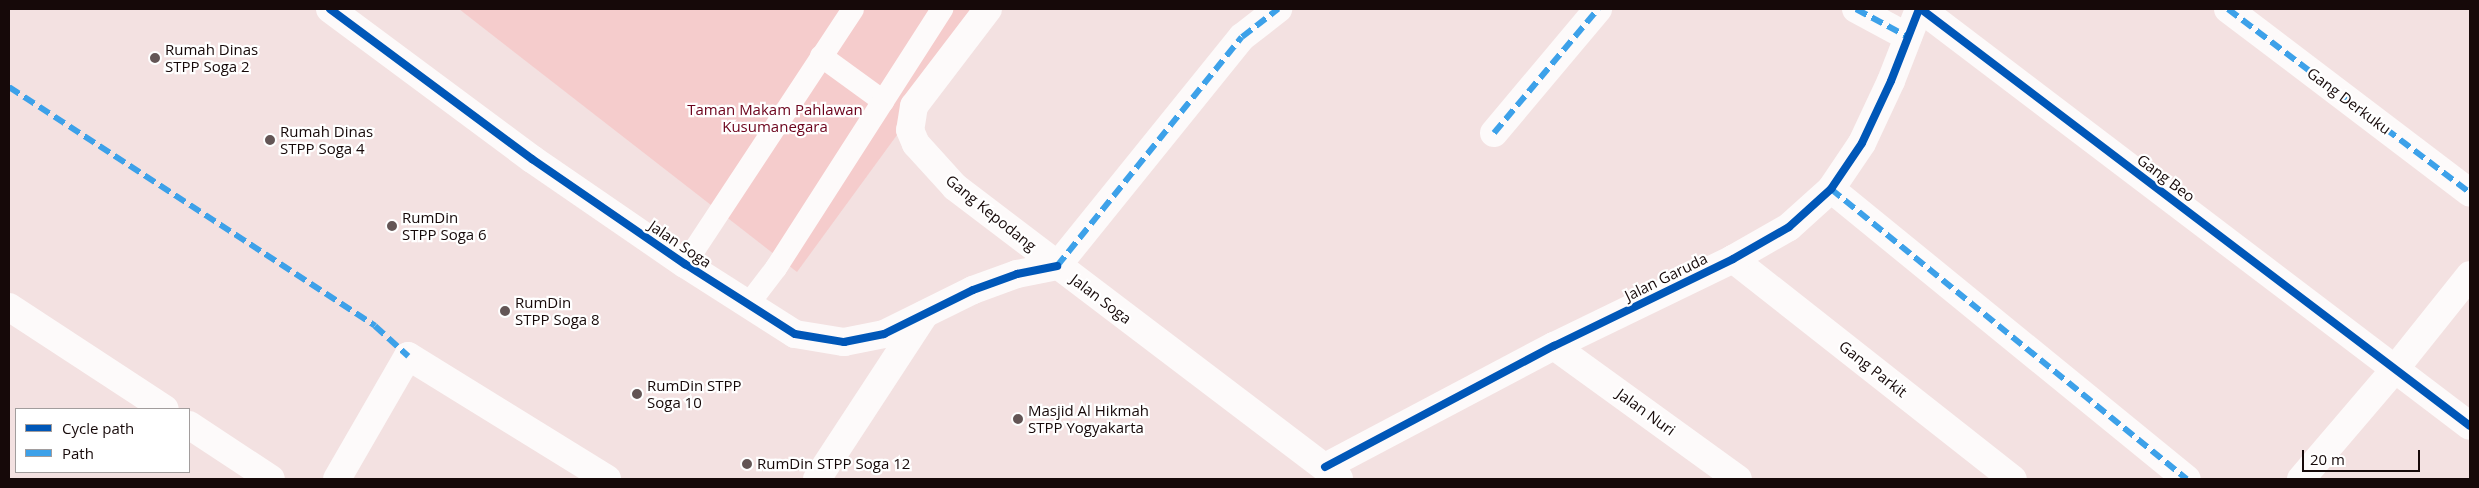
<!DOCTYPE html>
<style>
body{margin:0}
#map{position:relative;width:2479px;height:488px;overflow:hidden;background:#f3e1e1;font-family:"Open Sans",sans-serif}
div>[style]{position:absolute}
.green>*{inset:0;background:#f5cccc}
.service>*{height:22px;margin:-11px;padding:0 11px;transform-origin:11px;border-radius:11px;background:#fdfafa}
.minor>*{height:28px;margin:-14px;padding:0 14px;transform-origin:14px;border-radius:14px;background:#fdfafa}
.quiet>*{height:6px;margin-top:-3px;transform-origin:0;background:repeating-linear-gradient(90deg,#3da1e9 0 12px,transparent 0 18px)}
.cycleway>*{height:8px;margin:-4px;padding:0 4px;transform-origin:4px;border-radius:4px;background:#0057b8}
.dots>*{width:14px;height:14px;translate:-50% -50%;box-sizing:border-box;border:2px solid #fff;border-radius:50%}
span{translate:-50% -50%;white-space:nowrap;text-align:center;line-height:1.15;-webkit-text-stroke:4.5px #fff;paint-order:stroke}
.poi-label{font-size:15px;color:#160909}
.left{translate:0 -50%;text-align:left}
.street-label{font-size:15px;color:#160909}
.park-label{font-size:15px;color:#6c031c}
.frame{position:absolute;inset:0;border:10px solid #160909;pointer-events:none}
.legend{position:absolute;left:15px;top:408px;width:175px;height:65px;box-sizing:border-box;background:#fff;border:1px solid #a29d9d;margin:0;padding:6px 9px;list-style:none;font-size:15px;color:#160909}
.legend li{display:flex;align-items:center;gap:10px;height:25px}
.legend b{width:25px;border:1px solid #a29d9d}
.scale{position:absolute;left:2302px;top:450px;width:118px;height:22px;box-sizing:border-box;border:2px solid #160909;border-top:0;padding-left:6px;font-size:15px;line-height:18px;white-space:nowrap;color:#160909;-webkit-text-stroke:4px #fff;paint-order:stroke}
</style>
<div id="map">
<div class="green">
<div style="clip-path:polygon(459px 9px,989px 9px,797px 272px)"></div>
</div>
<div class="service">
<div style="left:821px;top:56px;width:77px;rotate:36deg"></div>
<div style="left:685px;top:264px;width:305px;rotate:-56.6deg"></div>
<div style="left:747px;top:306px;width:48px;rotate:-52.7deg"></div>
<div style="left:776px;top:268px;width:308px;rotate:-57.3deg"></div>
</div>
<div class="minor">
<div style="left:330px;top:9px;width:252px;rotate:36.6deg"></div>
<div style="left:532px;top:159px;width:186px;rotate:34.5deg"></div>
<div style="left:685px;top:264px;width:130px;rotate:32.5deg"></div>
<div style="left:795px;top:334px;width:50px;rotate:9.3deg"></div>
<div style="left:844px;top:342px;width:41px;rotate:-11.3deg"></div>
<div style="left:884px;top:334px;width:99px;rotate:-26.3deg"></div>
<div style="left:973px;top:290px;width:47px;rotate:-20deg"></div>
<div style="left:1017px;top:274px;width:41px;rotate:-11.3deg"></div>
<div style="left:988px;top:9px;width:122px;rotate:127.3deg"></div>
<div style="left:914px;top:106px;width:24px;rotate:99deg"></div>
<div style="left:910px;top:130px;width:15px;rotate:67deg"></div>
<div style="left:916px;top:144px;width:58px;rotate:47.8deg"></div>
<div style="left:955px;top:187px;width:482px;rotate:37.2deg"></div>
<div style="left:1856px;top:9px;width:59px;rotate:28.3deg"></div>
<div style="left:1921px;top:9px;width:689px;rotate:37.22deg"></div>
<div style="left:2228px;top:9px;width:304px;rotate:37.2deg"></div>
<div style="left:1494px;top:133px;width:162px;rotate:-50deg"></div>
<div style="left:1831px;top:189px;width:459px;rotate:39.2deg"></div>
<div style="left:1733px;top:259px;width:356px;rotate:38.2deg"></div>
<div style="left:1057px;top:266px;width:294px;rotate:-51.1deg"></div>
<div style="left:1242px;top:37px;width:46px;rotate:-37.9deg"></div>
<div style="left:9px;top:307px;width:186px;rotate:33.2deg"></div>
<div style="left:1554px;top:346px;width:227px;rotate:35.9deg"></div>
<div style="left:189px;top:425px;width:98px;rotate:33.4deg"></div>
<div style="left:1325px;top:467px;width:259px;rotate:-27.9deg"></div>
<div style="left:1554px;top:346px;width:199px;rotate:-25.9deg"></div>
<div style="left:1733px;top:259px;width:64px;rotate:-29.7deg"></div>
<div style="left:1789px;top:227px;width:57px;rotate:-42.1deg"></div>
<div style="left:1831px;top:189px;width:55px;rotate:-56deg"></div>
<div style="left:1862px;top:143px;width:68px;rotate:-64.9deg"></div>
<div style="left:1891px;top:81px;width:77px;rotate:-68.7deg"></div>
<div style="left:337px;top:479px;width:142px;rotate:-60deg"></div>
<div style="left:408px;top:356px;width:234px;rotate:31.7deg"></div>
<div style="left:817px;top:479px;width:197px;rotate:-56.8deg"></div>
<div style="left:2301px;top:479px;width:145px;rotate:-49.5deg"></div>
<div style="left:2395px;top:369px;width:120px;rotate:-51.4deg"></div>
</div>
<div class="quiet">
<div style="left:1856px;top:9px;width:59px;rotate:28.3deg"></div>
<div style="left:2228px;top:9px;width:304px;rotate:37.2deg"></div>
<div style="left:9px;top:87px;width:437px;rotate:33.1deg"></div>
<div style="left:375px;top:326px;width:45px;rotate:42.3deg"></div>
<div style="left:1494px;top:133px;width:162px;rotate:-50deg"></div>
<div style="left:1831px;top:189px;width:459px;rotate:39.2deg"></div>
<div style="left:1057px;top:266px;width:294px;rotate:-51.1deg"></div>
<div style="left:1242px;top:37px;width:46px;rotate:-37.9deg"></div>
</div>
<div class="cycleway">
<div style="left:330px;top:9px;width:252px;rotate:36.6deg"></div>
<div style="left:532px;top:159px;width:186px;rotate:34.5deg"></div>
<div style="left:685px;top:264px;width:130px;rotate:32.5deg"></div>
<div style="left:795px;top:334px;width:50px;rotate:9.3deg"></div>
<div style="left:844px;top:342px;width:41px;rotate:-11.3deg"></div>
<div style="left:884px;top:334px;width:99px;rotate:-26.3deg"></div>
<div style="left:973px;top:290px;width:47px;rotate:-20deg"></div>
<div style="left:1017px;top:274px;width:41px;rotate:-11.3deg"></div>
<div style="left:1921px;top:9px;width:689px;rotate:37.22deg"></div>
<div style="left:1325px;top:467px;width:259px;rotate:-27.9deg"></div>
<div style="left:1554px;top:346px;width:199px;rotate:-25.9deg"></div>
<div style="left:1733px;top:259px;width:64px;rotate:-29.7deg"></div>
<div style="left:1789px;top:227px;width:57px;rotate:-42.1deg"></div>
<div style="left:1831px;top:189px;width:55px;rotate:-56deg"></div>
<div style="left:1862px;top:143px;width:68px;rotate:-64.9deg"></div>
<div style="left:1891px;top:81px;width:77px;rotate:-68.7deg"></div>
</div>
<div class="dots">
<div style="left:155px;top:58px;background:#635555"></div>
<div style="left:270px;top:140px;background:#635555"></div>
<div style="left:392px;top:226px;background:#635555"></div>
<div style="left:505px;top:311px;background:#635555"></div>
<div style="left:637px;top:394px;background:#635555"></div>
<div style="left:1018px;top:419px;background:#635555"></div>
<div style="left:747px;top:464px;background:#635555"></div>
</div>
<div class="poi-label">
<span class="left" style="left:165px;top:58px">Rumah Dinas<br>STPP Soga 2</span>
<span class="left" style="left:280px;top:140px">Rumah Dinas<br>STPP Soga 4</span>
<span class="left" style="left:402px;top:226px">RumDin<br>STPP Soga 6</span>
<span class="left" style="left:515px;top:311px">RumDin<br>STPP Soga 8</span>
<span class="left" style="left:647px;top:394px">RumDin STPP<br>Soga 10</span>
<span class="left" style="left:1028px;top:419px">Masjid Al Hikmah<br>STPP Yogyakarta</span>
<span class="left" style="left:757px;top:464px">RumDin STPP Soga 12</span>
</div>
<div class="street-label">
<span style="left:2349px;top:101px;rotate:37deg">Gang Derkuku</span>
<span style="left:2166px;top:178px;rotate:37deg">Gang Beo</span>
<span style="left:991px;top:213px;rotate:39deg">Gang Kepodang</span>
<span style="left:680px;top:244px;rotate:34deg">Jalan Soga</span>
<span style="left:1666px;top:277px;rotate:-26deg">Jalan Garuda</span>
<span style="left:1101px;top:299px;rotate:37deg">Jalan Soga</span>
<span style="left:1873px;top:369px;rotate:38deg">Gang Parkit</span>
<span style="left:1646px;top:412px;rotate:36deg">Jalan Nuri</span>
</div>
<div class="park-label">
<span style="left:775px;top:118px">Taman Makam Pahlawan<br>Kusumanegara</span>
</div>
<div class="frame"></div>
<ul class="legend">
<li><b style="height:6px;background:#0057b8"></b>Cycle path</li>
<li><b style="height:6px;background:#3da1e9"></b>Path</li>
</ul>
<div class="scale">20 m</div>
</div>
